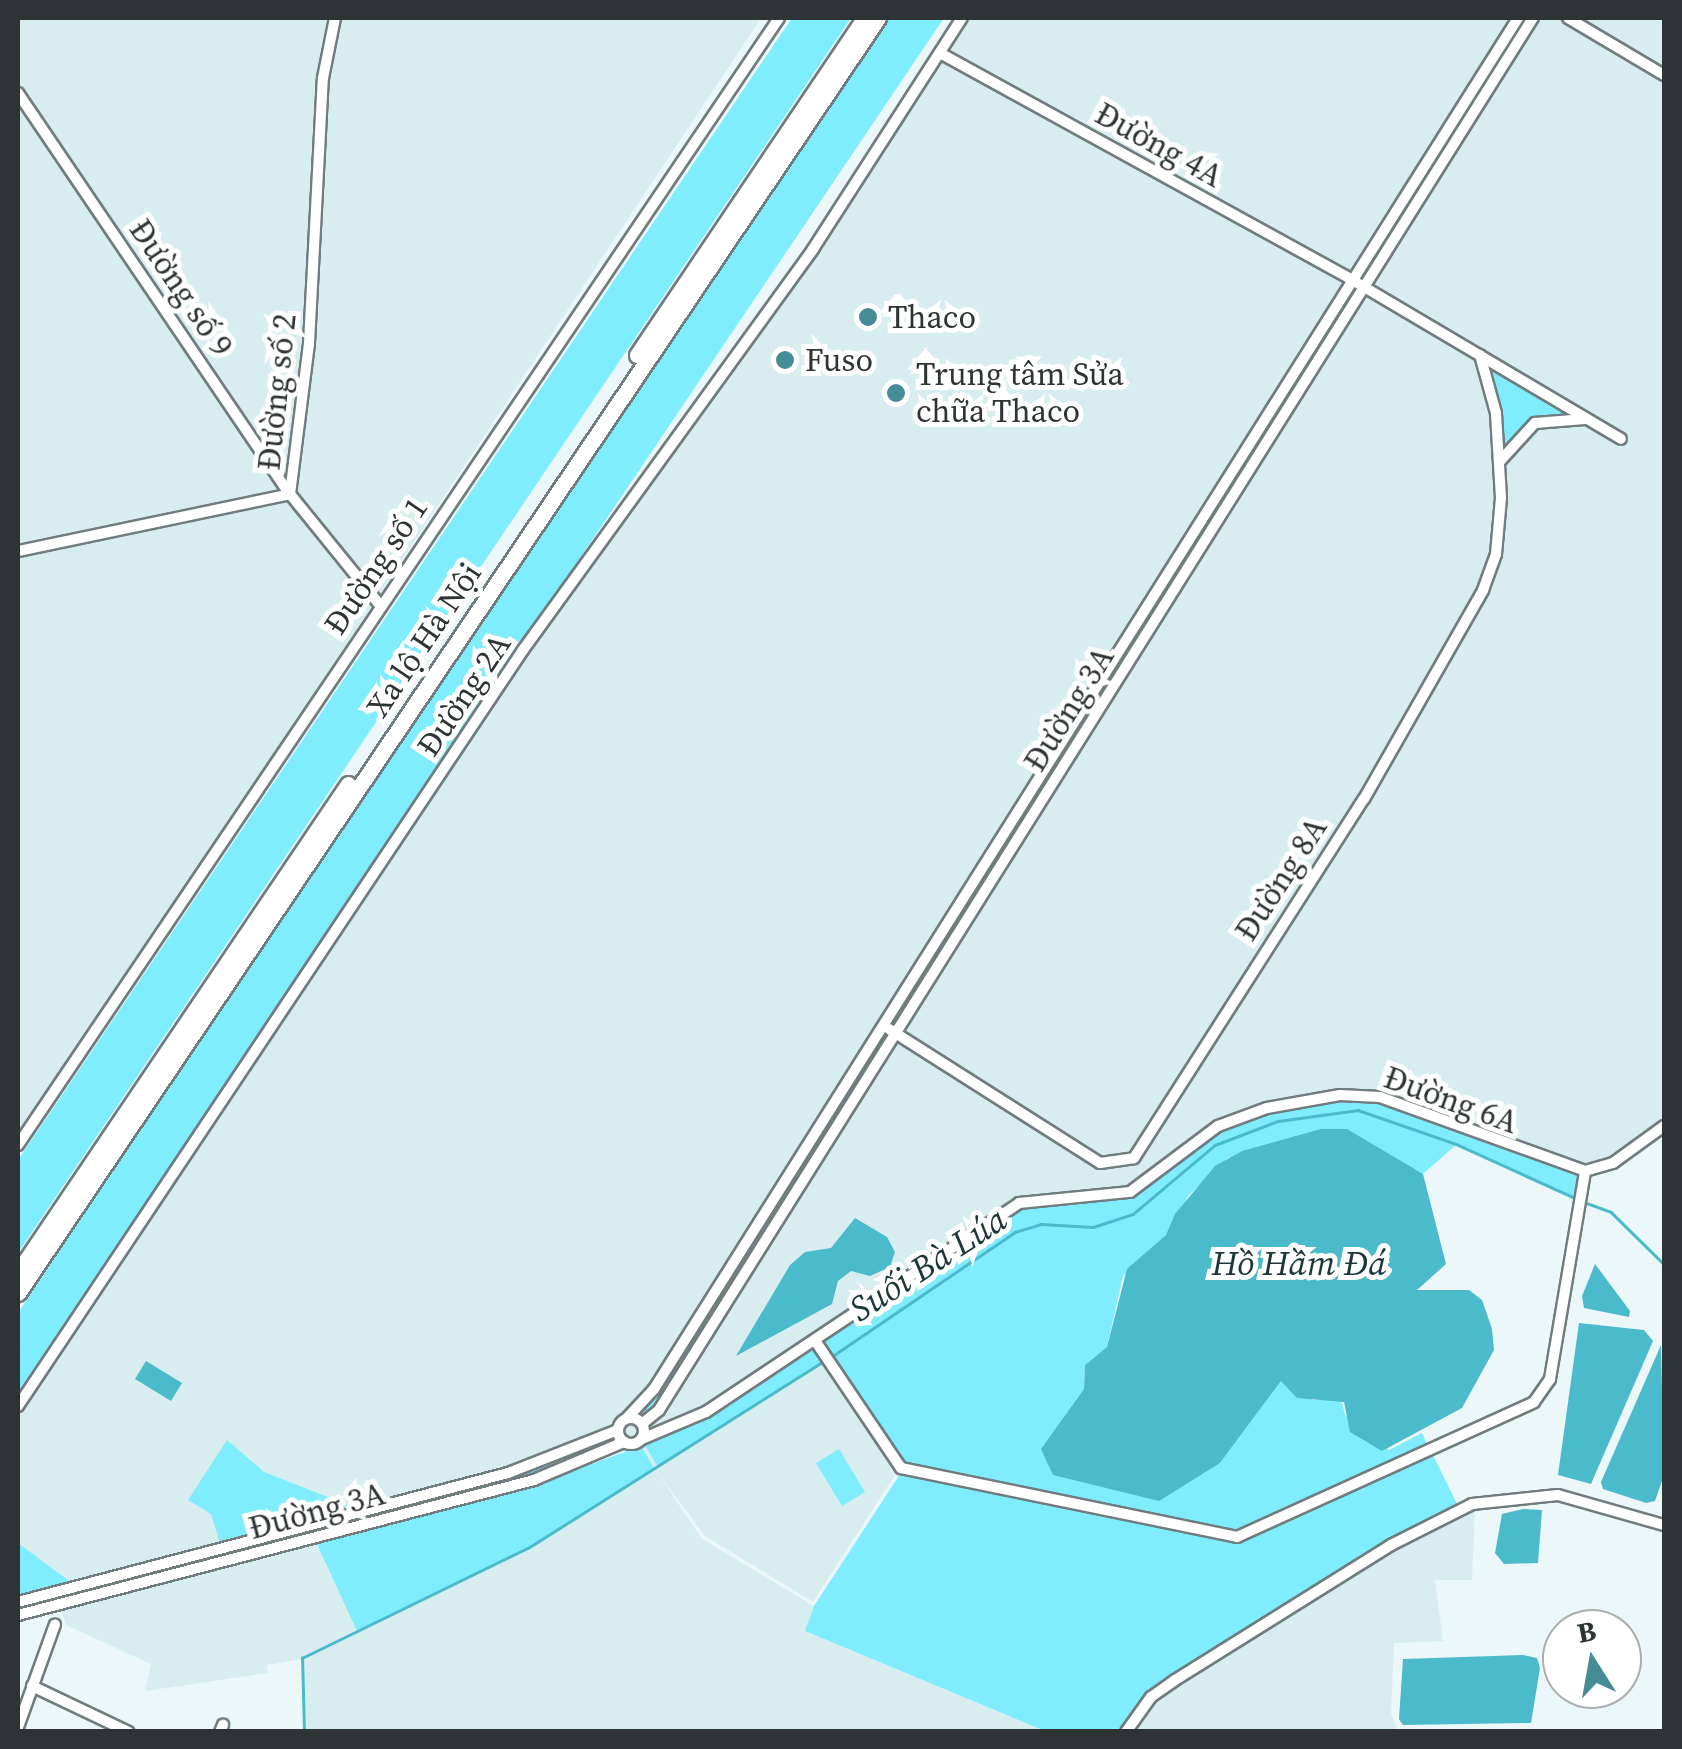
<!DOCTYPE html>
<meta charset="utf-8">
<style>
body{margin:0}
#map{position:relative;width:1682px;height:1749px;overflow:hidden;background:#ebf7f9;font-family:"Source Serif 4",serif}
div>[style]{position:absolute}
.built>*{inset:0;background:#d8edf0}
.green>*{inset:0;background:#7fedfe}
.water>*{inset:0;background:#4bbbcc}
.stream>*{height:2.5px;margin:-1.25px;padding:0 1.25px;transform-origin:1.25px;border-radius:1.25px;background:#4bbbcc}
.roads{filter:drop-shadow(2px 0 #717c7e) drop-shadow(-2px 0 #717c7e) drop-shadow(0 2px #717c7e) drop-shadow(0 -2px #717c7e)}
.minor>*{height:10px;margin:-5px;padding:0 5px;transform-origin:5px;border-radius:5px;background:#fff}
.minor>.ring{margin:-5px;padding:0;box-sizing:content-box;background:none;border:10px solid #fff;border-radius:50%}
.highway>*{height:15px;margin:-7.5px;padding:0 7.5px;transform-origin:7.5px;border-radius:7.5px;background:#fff}
.dots>*{width:28px;height:28px;translate:-50% -50%;box-sizing:border-box;border:5px solid #fff;border-radius:50%}
span{translate:-50% -50%;white-space:nowrap;text-align:center;line-height:1.15;-webkit-text-stroke:10px #fff;paint-order:stroke}
.street-label{font-size:32px;color:#2e3334}
.poi-label{font-size:32px;color:#2e3334}
.left{translate:0 -50%;text-align:left}
.water-label{font-size:35px;color:#1d363a;font-style:italic}
.frame{position:absolute;inset:0;border:20px solid #2e3334;pointer-events:none}
.north{position:absolute;left:1542px;top:1609px;width:100px;height:100px;box-sizing:border-box;background:#fff;border:2px solid #abadae;border-radius:50%;rotate:349deg;font-size:28px;font-weight:700;line-height:40px;text-align:center;color:#2e3334}
.north::after{content:'';display:block;margin:auto;width:35px;height:45px;background:#468c97;clip-path:polygon(50% 0,100% 100%,50% 72%,0 100%)}
</style>
<div id="map">
<div class="built">
<div style="clip-path:polygon(18px 18px,761px 18px,18px 1140px)"></div>
<div style="clip-path:polygon(evenodd,968px 18px,1664px 18px,1664px 1123px,1581px 1184px,1537px 1183px,1456px 1144px,1181px 1168px,825px 1361px,898px 1470px,813px 1602px,705px 1536px,655px 1469px,702px 1539px,814px 1606px,805px 1631px,1045px 1731px,304px 1731px,302px 1659px,267px 1665px,268px 1673px,145px 1691px,151px 1664px,66px 1625px,61px 1609px,18px 1619px,18px 1415px,498px 694px,817px 252px,968px 18px,624px 1447px,641px 1447px,655px 1468px,528px 1548px,357px 1630px,534px 1485px,624px 1447px)"></div>
<div style="clip-path:polygon(1475px 1506px,1472px 1580px,1435px 1580px,1443px 1641px,1394px 1643px,1391px 1713px,1398px 1731px,1129px 1732px,1151px 1701px,1177px 1682px,1393px 1547px)"></div>
</div>
<div class="green">
<div style="clip-path:polygon(792px 18px,851px 18px,18px 1253px,18px 1160px)"></div>
<div style="clip-path:polygon(888px 18px,944px 18px,18px 1392px,18px 1313px)"></div>
<div style="clip-path:polygon(1335px 317px,949px 940px,904px 1001px,983px 878px)"></div>
<div style="clip-path:polygon(1486px 362px,1577px 415px,1533px 421px,1502px 454px)"></div>
<div style="clip-path:polygon(866px 1060px,655px 1407px,639px 1414px,649px 1405px)"></div>
<div style="clip-path:polygon(1340px 1098px,1379px 1100px,1582px 1174px,1578px 1199px,1457px 1144px,1423px 1174px,1374px 1148px,1288px 1139px,1228px 1158px,1189px 1195px,1166px 1235px,1123px 1276px,1107px 1347px,1085px 1365px,1084px 1389px,1042px 1449px,1054px 1469px,1220px 1463px,1281px 1381px,1313px 1400px,1341px 1399px,1345px 1415px,1389px 1450px,1422px 1433px,1429px 1448px,1236px 1534px,1152px 1520px,1152px 1525px,1222px 1540px,1253px 1537px,1432px 1453px,1458px 1506px,1173px 1678px,1123px 1731px,1045px 1731px,805px 1631px,814px 1606px,902px 1471px,830px 1358px,658px 1467px,644px 1444px,707px 1415px,1020px 1206px,1120px 1199px,1220px 1129px,1268px 1111px)"></div>
<div style="clip-path:polygon(614px 1437px,533px 1475px,333px 1527px,332px 1522px,554px 1464px)"></div>
<div style="clip-path:polygon(227px 1440px,264px 1472px,353px 1507px,220px 1543px,211px 1514px,188px 1500px)"></div>
<div style="clip-path:polygon(641px 1446px,655px 1469px,528px 1548px,357px 1631px,316px 1542px,534px 1485px)"></div>
<div style="clip-path:polygon(839px 1449px,865px 1492px,842px 1506px,816px 1463px)"></div>
<div style="clip-path:polygon(326px 1524px,328px 1529px,18px 1610px,18px 1607px)"></div>
<div style="clip-path:polygon(18px 1543px,72px 1583px,18px 1597px)"></div>
</div>
<div class="water">
<div style="clip-path:polygon(1321px 1129px,1347px 1129px,1423px 1174px,1446px 1264px,1417px 1290px,1469px 1290px,1482px 1300px,1492px 1329px,1494px 1350px,1462px 1408px,1382px 1451px,1350px 1432px,1344px 1402px,1297px 1398px,1281px 1381px,1220px 1463px,1159px 1501px,1053px 1475px,1041px 1449px,1084px 1389px,1085px 1365px,1107px 1347px,1127px 1269px,1166px 1235px,1175px 1214px,1215px 1166px,1242px 1151px)"></div>
<div style="clip-path:polygon(855px 1218px,887px 1237px,895px 1252px,890px 1267px,870px 1276px,851px 1271px,838px 1281px,832px 1304px,736px 1356px,790px 1265px,805px 1252px,831px 1248px)"></div>
<div style="clip-path:polygon(1595px 1264px,1630px 1311px,1629px 1317px,1584px 1308px,1582px 1296px)"></div>
<div style="clip-path:polygon(1579px 1323px,1644px 1330px,1653px 1341px,1591px 1484px,1558px 1475px)"></div>
<div style="clip-path:polygon(1661px 1345px,1664px 1475px,1655px 1501px,1646px 1503px,1603px 1489px,1601px 1482px)"></div>
<div style="clip-path:polygon(146px 1361px,182px 1383px,171px 1401px,135px 1379px)"></div>
<div style="clip-path:polygon(1523px 1509px,1542px 1510px,1538px 1563px,1504px 1564px,1495px 1553px,1502px 1514px)"></div>
<div style="clip-path:polygon(1523px 1655px,1537px 1658px,1540px 1668px,1531px 1723px,1403px 1725px,1399px 1719px,1403px 1659px)"></div>
</div>
<div class="stream">
<div style="left:1584px;top:1202px;width:29px;rotate:20deg"></div>
<div style="left:1611px;top:1212px;width:74px;rotate:44.5deg"></div>
<div style="left:831px;top:1357px;width:222px;rotate:-34.2deg"></div>
<div style="left:1015px;top:1232px;width:27px;rotate:-17deg"></div>
<div style="left:1041px;top:1224px;width:52px;rotate:3.3deg"></div>
<div style="left:1093px;top:1227px;width:42px;rotate:-18deg"></div>
<div style="left:1133px;top:1214px;width:107px;rotate:-40.1deg"></div>
<div style="left:1215px;top:1145px;width:67px;rotate:-20.9deg"></div>
<div style="left:1278px;top:1121px;width:81px;rotate:-7.8deg"></div>
<div style="left:1358px;top:1110px;width:104px;rotate:19.1deg"></div>
<div style="left:1456px;top:1144px;width:133px;rotate:24.4deg"></div>
<div style="left:304px;top:1732px;width:74px;rotate:-91.5deg"></div>
<div style="left:302px;top:1658px;width:251px;rotate:-26deg"></div>
<div style="left:528px;top:1548px;width:350px;rotate:-32.3deg"></div>
</div>
<div class="roads">
<div class="minor">
<div style="left:1568px;top:18px;width:112px;rotate:30.7deg"></div>
<div style="left:940px;top:53px;width:473px;rotate:28.8deg"></div>
<div style="left:1354px;top:281px;width:310px;rotate:30.6deg"></div>
<div style="left:18px;top:93px;width:485px;rotate:55.9deg"></div>
<div style="left:290px;top:494px;width:143px;rotate:51deg"></div>
<div style="left:1500px;top:461px;width:52px;rotate:-47.4deg"></div>
<div style="left:1535px;top:423px;width:50px;rotate:-4.6deg"></div>
<div style="left:18px;top:551px;width:278px;rotate:-11.8deg"></div>
<div style="left:290px;top:494px;width:152px;rotate:-82.8deg"></div>
<div style="left:309px;top:343px;width:265px;rotate:-87deg"></div>
<div style="left:323px;top:78px;width:61px;rotate:-78.7deg"></div>
<div style="left:889px;top:1029px;width:250px;rotate:32.4deg"></div>
<div style="left:1100px;top:1163px;width:34px;rotate:-8deg"></div>
<div style="left:1134px;top:1158px;width:426px;rotate:-57.4deg"></div>
<div style="left:1364px;top:799px;width:241px;rotate:-60.3deg"></div>
<div style="left:1483px;top:590px;width:38px;rotate:-70deg"></div>
<div style="left:1496px;top:554px;width:56px;rotate:-84.9deg"></div>
<div style="left:1501px;top:498px;width:85px;rotate:-93.4deg"></div>
<div style="left:1496px;top:413px;width:60px;rotate:-105.4deg"></div>
<div style="left:18px;top:1145px;width:1360px;rotate:-55.97deg"></div>
<div style="left:816px;top:1342px;width:152px;rotate:56deg"></div>
<div style="left:901px;top:1468px;width:343px;rotate:11.6deg"></div>
<div style="left:1237px;top:1537px;width:326px;rotate:-24.4deg"></div>
<div style="left:1534px;top:1402px;width:28px;rotate:-55deg"></div>
<div style="left:1550px;top:1379px;width:211px;rotate:-80.4deg"></div>
<div style="left:18px;top:1406px;width:909px;rotate:-56.26deg"></div>
<div style="left:523px;top:650px;width:495px;rotate:-54.1deg"></div>
<div style="left:813px;top:249px;width:275px;rotate:-57.2deg"></div>
<div class="ring" style="left:618px;top:1418px;width:16px;height:16px"></div>
<div style="left:627px;top:1418px;width:40px;rotate:-47deg"></div>
<div style="left:654px;top:1389px;width:1621px;rotate:-57.78deg"></div>
<div style="left:643px;top:1423px;width:21px;rotate:-39deg"></div>
<div style="left:659px;top:1410px;width:1644px;rotate:-57.88deg"></div>
<div style="left:642px;top:1439px;width:69px;rotate:-22.9deg"></div>
<div style="left:706px;top:1412px;width:376px;rotate:-33.7deg"></div>
<div style="left:1019px;top:1203px;width:112px;rotate:-5.7deg"></div>
<div style="left:1130px;top:1192px;width:110px;rotate:-36.9deg"></div>
<div style="left:1218px;top:1126px;width:52px;rotate:-20.2deg"></div>
<div style="left:1267px;top:1108px;width:74px;rotate:-10.1deg"></div>
<div style="left:1340px;top:1095px;width:40px;rotate:2.9deg"></div>
<div style="left:1380px;top:1097px;width:218px;rotate:19.8deg"></div>
<div style="left:1585px;top:1171px;width:29px;rotate:-16deg"></div>
<div style="left:1613px;top:1163px;width:63px;rotate:-36deg"></div>
<div style="left:18px;top:1602px;width:507px;rotate:-14.75deg"></div>
<div style="left:508px;top:1473px;width:118px;rotate:-21.4deg"></div>
<div style="left:18px;top:1615px;width:533px;rotate:-14.66deg"></div>
<div style="left:534px;top:1480px;width:98px;rotate:-22.9deg"></div>
<div style="left:32px;top:1686px;width:107px;rotate:25.4deg"></div>
<div style="left:18px;top:1727px;width:109px;rotate:-70.2deg"></div>
<div style="left:220px;top:1732px;width:8px;rotate:-67deg"></div>
<div style="left:1126px;top:1732px;width:43px;rotate:-54.5deg"></div>
<div style="left:1151px;top:1697px;width:29px;rotate:-35deg"></div>
<div style="left:1175px;top:1680px;width:255px;rotate:-32deg"></div>
<div style="left:1391px;top:1545px;width:91px;rotate:-26.8deg"></div>
<div style="left:1472px;top:1504px;width:86px;rotate:-6deg"></div>
<div style="left:1558px;top:1495px;width:110px;rotate:15.8deg"></div>
</div>
<div class="highway">
<div style="left:637px;top:355px;width:406px;rotate:-56deg"></div>
<div style="left:18px;top:1272px;width:589px;rotate:-55.93deg"></div>
<div style="left:18px;top:1293px;width:1538px;rotate:-56deg"></div>
</div>
</div>
<div class="dots">
<div style="left:868px;top:317px;background:#468c97"></div>
<div style="left:785px;top:360px;background:#468c97"></div>
<div style="left:896px;top:393px;background:#468c97"></div>
</div>
<div class="street-label">
<span style="left:1159px;top:145px;rotate:29deg">Đường 4A</span>
<span style="left:181px;top:288px;rotate:56deg">Đường số 9</span>
<span style="left:277px;top:392px;rotate:-84deg">Đường số 2</span>
<span style="left:376px;top:566px;rotate:-56deg">Đường số 1</span>
<span style="left:424px;top:640px;rotate:-56deg">Xa lộ Hà Nội</span>
<span style="left:464px;top:695px;rotate:-56deg">Đường 2A</span>
<span style="left:1069px;top:709px;rotate:-58deg">Đường 3A</span>
<span style="left:1281px;top:879px;rotate:-57deg">Đường 8A</span>
<span style="left:1451px;top:1100px;rotate:20deg">Đường 6A</span>
<span style="left:317px;top:1511px;rotate:-15deg">Đường 3A</span>
</div>
<div class="poi-label">
<span class="left" style="left:888px;top:317px">Thaco</span>
<span class="left" style="left:805px;top:360px">Fuso</span>
<span class="left" style="left:916px;top:393px">Trung tâm Sửa<br>chữa Thaco</span>
</div>
<div class="water-label">
<span style="left:1299px;top:1263px">Hồ Hầm Đá</span>
<span style="left:928px;top:1264px;rotate:-33deg">Suối Bà Lúa</span>
</div>
<div class="frame"></div>
<div class="north">B</div>
</div>
